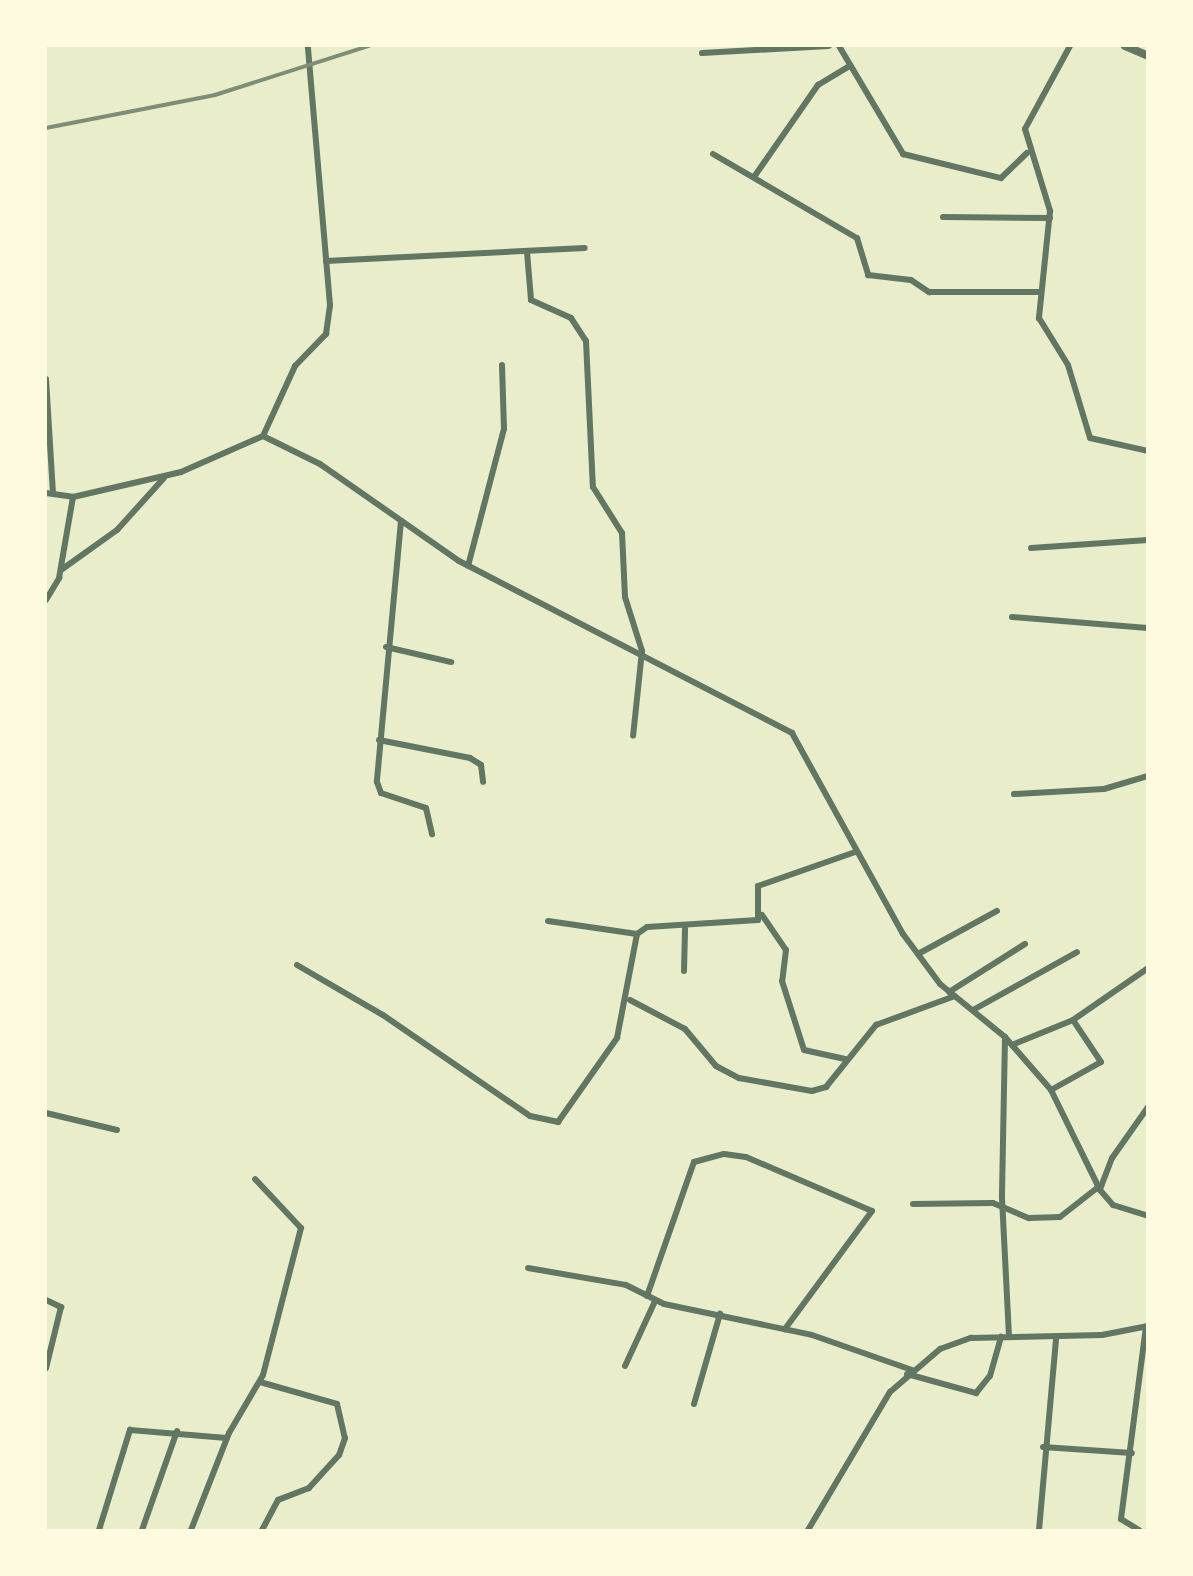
<!DOCTYPE html>
<style>
body{margin:0}
#map{position:relative;width:1193px;height:1576px;overflow:hidden;background:#e9edc9;font-family:Bitter,serif}
div>[style]{position:absolute}
.minor>*{height:6px;margin:-3px;padding:0 3px;transform-origin:3px;border-radius:3px;background:#617663}
.tertiary>*{height:8px;margin:-4px;padding:0 4px;transform-origin:4px;border-radius:4px;background:#617663}
.rail>*{height:3.5px;margin:-1.75px;padding:0 1.75px;transform-origin:1.75px;border-radius:1.75px;background:#7c8e77}
span{translate:-50% -50%;white-space:nowrap;text-align:center;line-height:1.15;-webkit-text-stroke:7px #fefae0;paint-order:stroke}
.frame{position:absolute;inset:0;border:47px solid #fefae0;pointer-events:none}
</style>
<div id="map">
<div class="minor">
<div style="left:839px;top:46px;width:126px;rotate:59.3deg"></div>
<div style="left:903px;top:154px;width:101px;rotate:13.8deg"></div>
<div style="left:1001px;top:178px;width:36px;rotate:-44deg"></div>
<div style="left:1070px;top:46px;width:94px;rotate:118.5deg"></div>
<div style="left:1025px;top:129px;width:86px;rotate:73deg"></div>
<div style="left:1050px;top:211px;width:108px;rotate:95.9deg"></div>
<div style="left:1039px;top:318px;width:55px;rotate:58.3deg"></div>
<div style="left:1068px;top:365px;width:76px;rotate:73.2deg"></div>
<div style="left:1090px;top:438px;width:59px;rotate:12.6deg"></div>
<div style="left:702px;top:53px;width:127px;rotate:-3.2deg"></div>
<div style="left:713px;top:154px;width:167px;rotate:30.3deg"></div>
<div style="left:857px;top:238px;width:39px;rotate:73deg"></div>
<div style="left:868px;top:275px;width:43px;rotate:6.6deg"></div>
<div style="left:911px;top:280px;width:22px;rotate:34deg"></div>
<div style="left:929px;top:292px;width:112px"></div>
<div style="left:754px;top:177px;width:112px;rotate:-55.2deg"></div>
<div style="left:818px;top:85px;width:37px;rotate:-31deg"></div>
<div style="left:943px;top:217px;width:107px;rotate:0.5deg"></div>
<div style="left:527px;top:252px;width:48px;rotate:85.2deg"></div>
<div style="left:531px;top:300px;width:44px;rotate:24.2deg"></div>
<div style="left:571px;top:318px;width:27px;rotate:57deg"></div>
<div style="left:586px;top:341px;width:146px;rotate:87.3deg"></div>
<div style="left:593px;top:487px;width:54px;rotate:57.8deg"></div>
<div style="left:622px;top:533px;width:64px;rotate:87.3deg"></div>
<div style="left:625px;top:597px;width:57px;rotate:72.5deg"></div>
<div style="left:642px;top:651px;width:85px;rotate:96deg"></div>
<div style="left:326px;top:261px;width:259px;rotate:-2.9deg"></div>
<div style="left:46px;top:379px;width:115px;rotate:86.5deg"></div>
<div style="left:263px;top:436px;width:64px;rotate:26.2deg"></div>
<div style="left:320px;top:464px;width:169px;rotate:34.9deg"></div>
<div style="left:459px;top:561px;width:375px;rotate:27.3deg"></div>
<div style="left:792px;top:733px;width:230px;rotate:61.1deg"></div>
<div style="left:903px;top:934px;width:62px;rotate:53.5deg"></div>
<div style="left:940px;top:984px;width:84px;rotate:39.2deg"></div>
<div style="left:1005px;top:1037px;width:70px;rotate:49deg"></div>
<div style="left:1051px;top:1090px;width:111px;rotate:63.9deg"></div>
<div style="left:46px;top:493px;width:27px;rotate:8deg"></div>
<div style="left:401px;top:521px;width:262px;rotate:95.3deg"></div>
<div style="left:377px;top:782px;width:12px;rotate:70deg"></div>
<div style="left:381px;top:793px;width:47px;rotate:18.4deg"></div>
<div style="left:426px;top:808px;width:27px;rotate:77deg"></div>
<div style="left:1031px;top:548px;width:117px;rotate:-3.9deg"></div>
<div style="left:468px;top:566px;width:142px;rotate:-75.3deg"></div>
<div style="left:504px;top:429px;width:64px;rotate:-91.8deg"></div>
<div style="left:61px;top:570px;width:69px;rotate:-35.5deg"></div>
<div style="left:117px;top:530px;width:70px;rotate:-47.9deg"></div>
<div style="left:46px;top:600px;width:26px;rotate:-59deg"></div>
<div style="left:59px;top:578px;width:82px;rotate:-80.2deg"></div>
<div style="left:73px;top:497px;width:111px;rotate:-13deg"></div>
<div style="left:181px;top:472px;width:90px;rotate:-23.7deg"></div>
<div style="left:263px;top:436px;width:77px;rotate:-65.4deg"></div>
<div style="left:295px;top:366px;width:45px;rotate:-45.9deg"></div>
<div style="left:326px;top:334px;width:29px;rotate:-82deg"></div>
<div style="left:330px;top:305px;width:260px;rotate:-94.9deg"></div>
<div style="left:1012px;top:617px;width:136px;rotate:4.6deg"></div>
<div style="left:386px;top:647px;width:67px;rotate:13deg"></div>
<div style="left:379px;top:740px;width:93px;rotate:11.2deg"></div>
<div style="left:470px;top:758px;width:13px;rotate:32deg"></div>
<div style="left:481px;top:765px;width:17px;rotate:83deg"></div>
<div style="left:1014px;top:794px;width:90px;rotate:-3.2deg"></div>
<div style="left:1104px;top:789px;width:46px;rotate:-16.5deg"></div>
<div style="left:762px;top:915px;width:42px;rotate:55.6deg"></div>
<div style="left:786px;top:950px;width:31px;rotate:97deg"></div>
<div style="left:782px;top:981px;width:72px;rotate:72.3deg"></div>
<div style="left:804px;top:1050px;width:42px;rotate:12.4deg"></div>
<div style="left:548px;top:921px;width:90px;rotate:8.3deg"></div>
<div style="left:918px;top:954px;width:90px;rotate:-28.6deg"></div>
<div style="left:297px;top:965px;width:99px;rotate:30.2deg"></div>
<div style="left:383px;top:1015px;width:178px;rotate:34.5deg"></div>
<div style="left:530px;top:1116px;width:29px;rotate:12deg"></div>
<div style="left:558px;top:1122px;width:103px;rotate:-54.9deg"></div>
<div style="left:617px;top:1038px;width:106px;rotate:-79.1deg"></div>
<div style="left:637px;top:934px;width:12px;rotate:-35deg"></div>
<div style="left:647px;top:927px;width:111px;rotate:-3.6deg"></div>
<div style="left:758px;top:920px;width:34px;rotate:-90deg"></div>
<div style="left:758px;top:886px;width:103px;rotate:-19.3deg"></div>
<div style="left:684px;top:971px;width:42px;rotate:-88.6deg"></div>
<div style="left:949px;top:992px;width:90px;rotate:-32.3deg"></div>
<div style="left:630px;top:1000px;width:62px;rotate:27.8deg"></div>
<div style="left:685px;top:1029px;width:48px;rotate:50deg"></div>
<div style="left:716px;top:1066px;width:26px;rotate:28deg"></div>
<div style="left:739px;top:1078px;width:74px;rotate:10.1deg"></div>
<div style="left:812px;top:1091px;width:15px;rotate:-16deg"></div>
<div style="left:826px;top:1087px;width:80px;rotate:-51.1deg"></div>
<div style="left:876px;top:1025px;width:84px;rotate:-20.2deg"></div>
<div style="left:973px;top:1010px;width:119px;rotate:-29.1deg"></div>
<div style="left:1005px;top:1037px;width:161px;rotate:91.1deg"></div>
<div style="left:1002px;top:1198px;width:139px;rotate:87.1deg"></div>
<div style="left:1012px;top:1045px;width:66px;rotate:-22.3deg"></div>
<div style="left:1073px;top:1020px;width:91px;rotate:-34.7deg"></div>
<div style="left:1051px;top:1090px;width:57px;rotate:-29.2deg"></div>
<div style="left:1101px;top:1062px;width:50px;rotate:-123.7deg"></div>
<div style="left:1148px;top:1107px;width:62px;rotate:125.2deg"></div>
<div style="left:1112px;top:1158px;width:34px;rotate:111deg"></div>
<div style="left:1100px;top:1190px;width:20px;rotate:49deg"></div>
<div style="left:1113px;top:1205px;width:37px;rotate:17deg"></div>
<div style="left:46px;top:1113px;width:73px;rotate:13.5deg"></div>
<div style="left:913px;top:1204px;width:80px;rotate:-0.7deg"></div>
<div style="left:993px;top:1203px;width:39px;rotate:23deg"></div>
<div style="left:1029px;top:1218px;width:31px;rotate:-2deg"></div>
<div style="left:1060px;top:1217px;width:47px;rotate:-38.1deg"></div>
<div style="left:528px;top:1268px;width:99px;rotate:9.8deg"></div>
<div style="left:626px;top:1285px;width:42px;rotate:26.6deg"></div>
<div style="left:664px;top:1304px;width:151px;rotate:11.8deg"></div>
<div style="left:812px;top:1335px;width:106px;rotate:19.3deg"></div>
<div style="left:647px;top:1296px;width:142px;rotate:-70.7deg"></div>
<div style="left:694px;top:1162px;width:31px;rotate:-15deg"></div>
<div style="left:724px;top:1154px;width:22px;rotate:8deg"></div>
<div style="left:746px;top:1157px;width:137px;rotate:23.2deg"></div>
<div style="left:872px;top:1211px;width:147px;rotate:126.4deg"></div>
<div style="left:46px;top:1300px;width:17px;rotate:25deg"></div>
<div style="left:61px;top:1307px;width:63px;rotate:103.8deg"></div>
<div style="left:625px;top:1366px;width:72px;rotate:-65.2deg"></div>
<div style="left:907px;top:1374px;width:72px;rotate:15.4deg"></div>
<div style="left:976px;top:1393px;width:22px;rotate:-51deg"></div>
<div style="left:990px;top:1376px;width:41px;rotate:-74.2deg"></div>
<div style="left:260px;top:1382px;width:80px;rotate:15.9deg"></div>
<div style="left:337px;top:1404px;width:35px;rotate:77deg"></div>
<div style="left:345px;top:1438px;width:18px;rotate:109deg"></div>
<div style="left:339px;top:1455px;width:45px;rotate:132.3deg"></div>
<div style="left:309px;top:1488px;width:33px;rotate:159deg"></div>
<div style="left:278px;top:1500px;width:34px;rotate:118deg"></div>
<div style="left:694px;top:1404px;width:94px;rotate:-73.9deg"></div>
<div style="left:1043px;top:1447px;width:89px;rotate:3.9deg"></div>
<div style="left:99px;top:1530px;width:105px;rotate:-72.8deg"></div>
<div style="left:130px;top:1430px;width:97px;rotate:4.7deg"></div>
<div style="left:142px;top:1530px;width:105px;rotate:-70.5deg"></div>
<div style="left:191px;top:1530px;width:104px;rotate:-68.6deg"></div>
<div style="left:229px;top:1433px;width:67px;rotate:-59.6deg"></div>
<div style="left:263px;top:1375px;width:152px;rotate:-75.5deg"></div>
<div style="left:301px;top:1228px;width:67px;rotate:-133.2deg"></div>
<div style="left:808px;top:1530px;width:161px;rotate:-59.3deg"></div>
<div style="left:890px;top:1392px;width:66px;rotate:-40.7deg"></div>
<div style="left:940px;top:1349px;width:33px;rotate:-20deg"></div>
<div style="left:971px;top:1338px;width:131px;rotate:-1.3deg"></div>
<div style="left:1102px;top:1335px;width:47px;rotate:-11.1deg"></div>
<div style="left:1039px;top:1530px;width:193px;rotate:-84.9deg"></div>
<div style="left:1139px;top:1530px;width:21px;rotate:-149deg"></div>
<div style="left:1121px;top:1519px;width:194px;rotate:-82.6deg"></div>
</div>
<div class="tertiary">
<div style="left:1125px;top:46px;width:25px;rotate:23deg"></div>
</div>
<div class="rail">
<div style="left:46px;top:128px;width:172px;rotate:-11deg"></div>
<div style="left:215px;top:95px;width:162px;rotate:-17.7deg"></div>
</div>
<div class="frame"></div>
</div>
